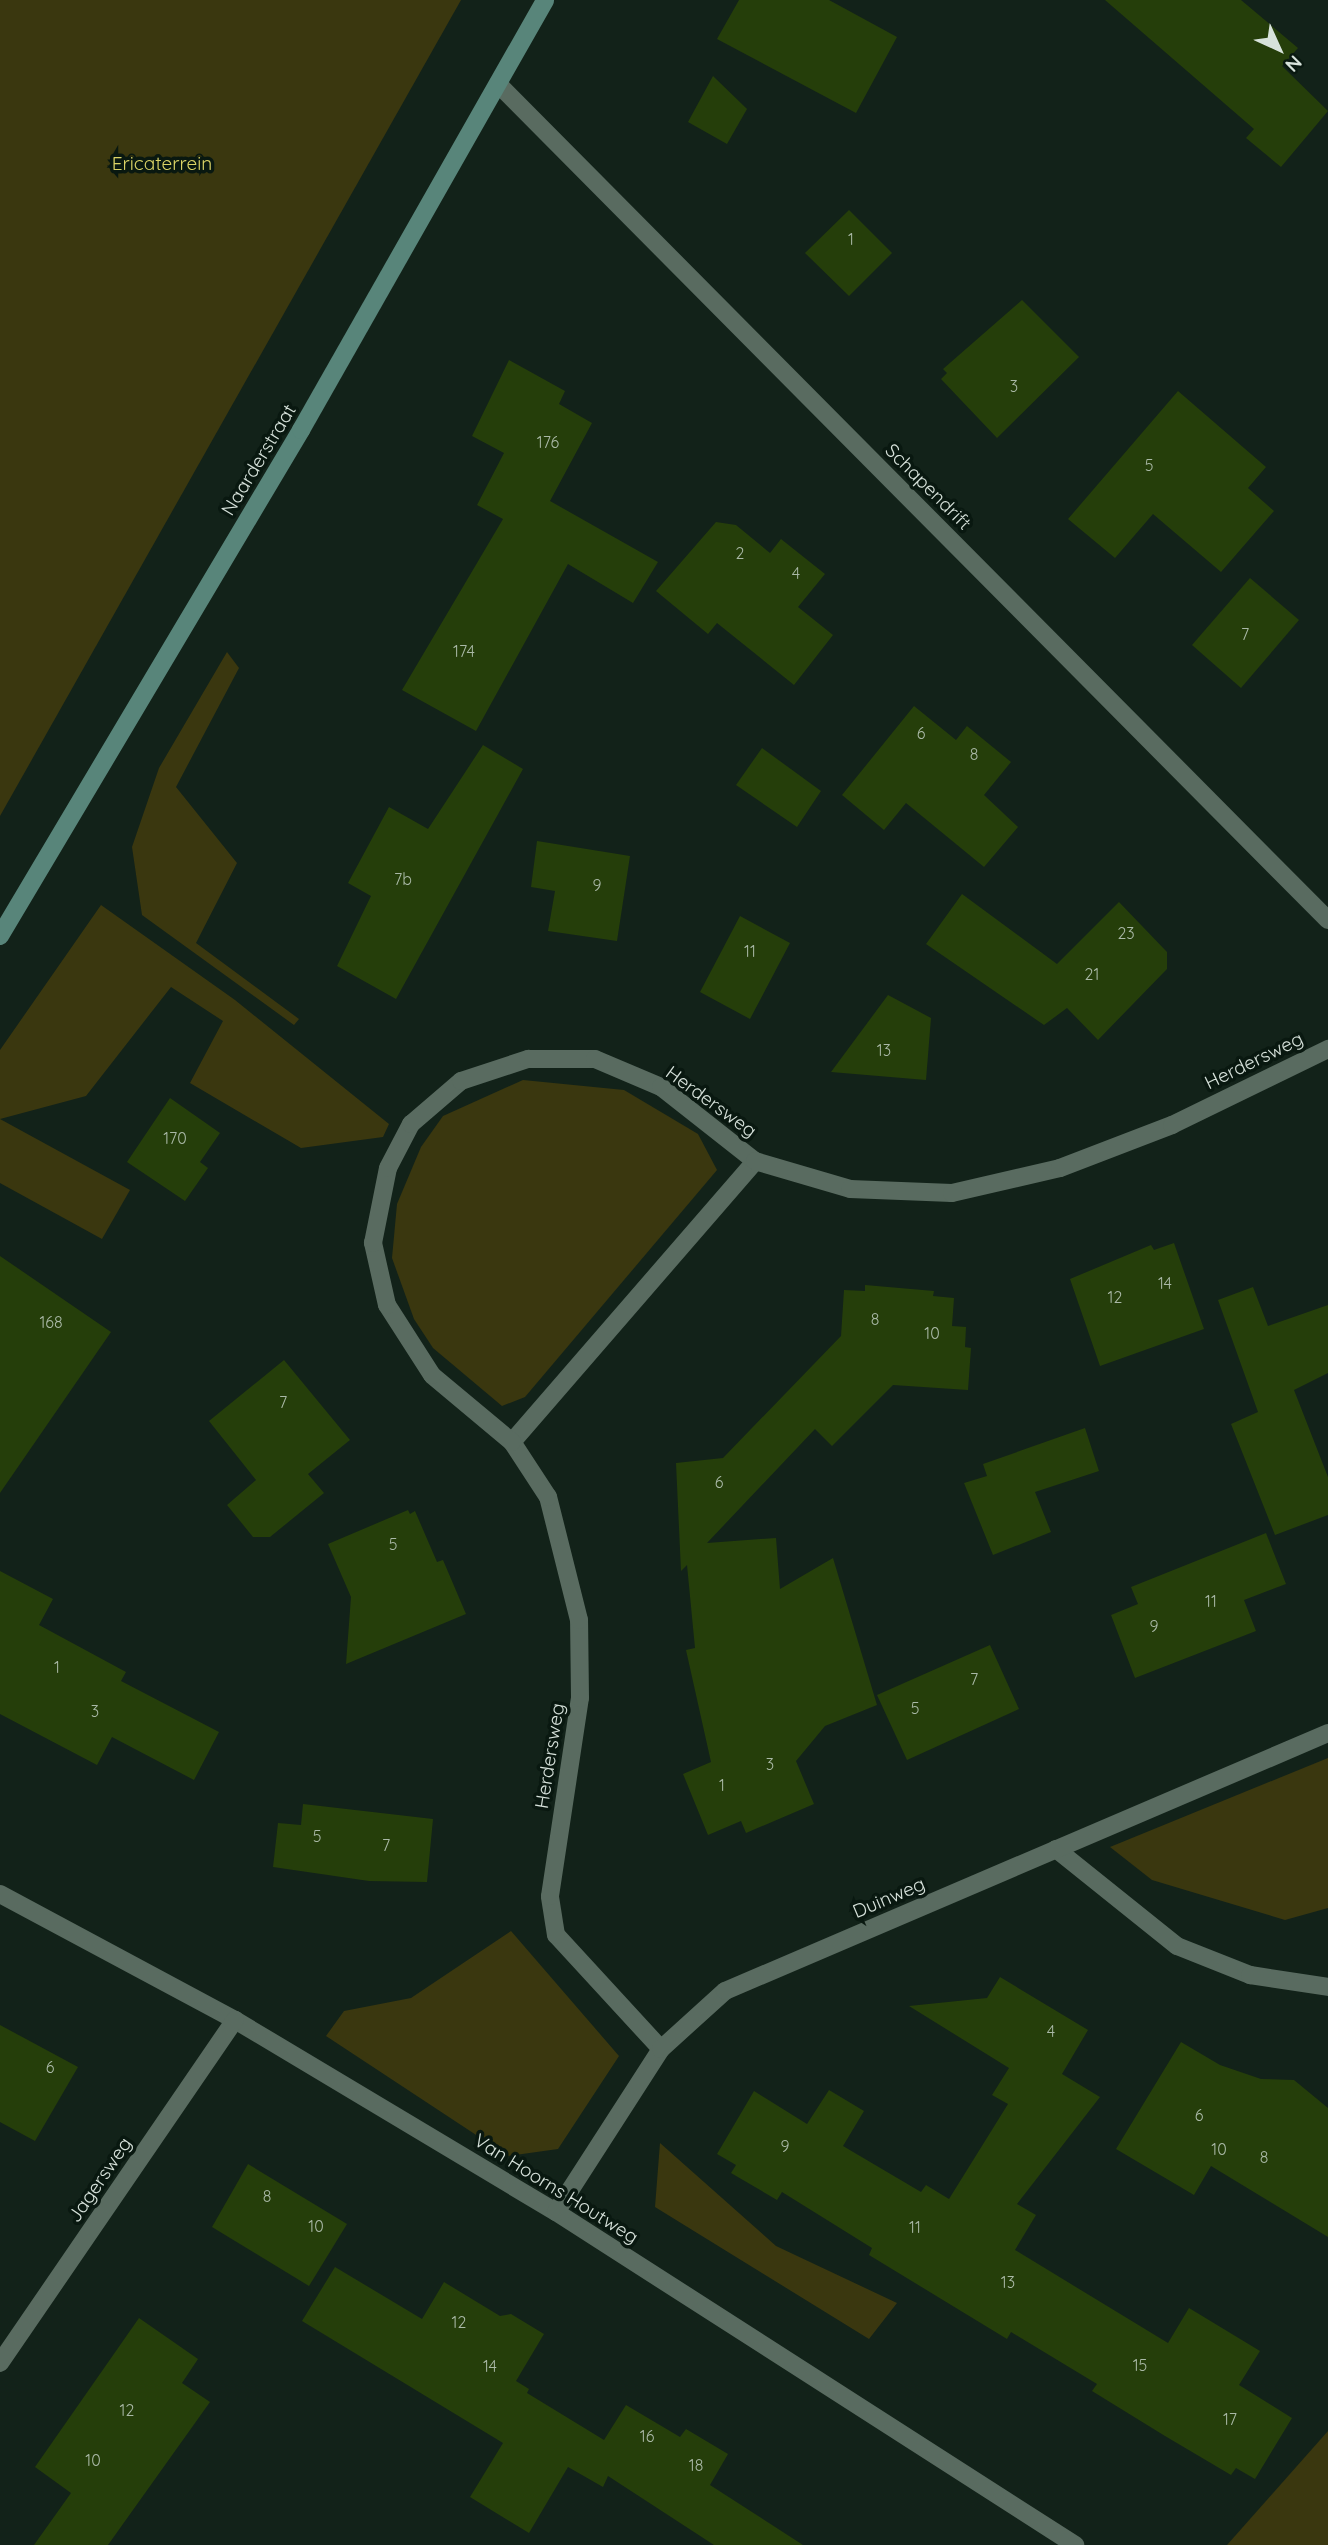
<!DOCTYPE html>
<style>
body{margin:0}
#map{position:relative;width:1328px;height:2545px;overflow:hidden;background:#122219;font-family:Quicksand,sans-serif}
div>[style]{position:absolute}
.green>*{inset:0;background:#3a370f}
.building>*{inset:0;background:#253e0a}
.lane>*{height:18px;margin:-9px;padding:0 9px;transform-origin:9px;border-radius:9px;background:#596b60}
.street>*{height:18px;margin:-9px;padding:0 9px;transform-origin:9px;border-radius:9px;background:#596b60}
.secondary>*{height:18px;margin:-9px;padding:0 9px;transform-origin:9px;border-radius:9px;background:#58857a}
span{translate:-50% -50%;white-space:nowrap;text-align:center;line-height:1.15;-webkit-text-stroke:7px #091810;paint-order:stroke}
.number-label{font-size:16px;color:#aab9a7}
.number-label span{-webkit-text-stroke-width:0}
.park-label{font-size:19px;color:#dbd466}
.street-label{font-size:19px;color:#d7e2db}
.north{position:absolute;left:1244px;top:14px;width:70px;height:70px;-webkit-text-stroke:5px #091810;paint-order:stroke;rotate:135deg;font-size:19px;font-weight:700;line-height:28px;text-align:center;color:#d7e2db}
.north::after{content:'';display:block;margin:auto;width:24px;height:32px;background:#d7e2db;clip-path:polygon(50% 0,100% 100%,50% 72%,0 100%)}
</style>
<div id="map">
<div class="green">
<div style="clip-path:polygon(0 0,461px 0,0 816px)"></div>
<div style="clip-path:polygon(227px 652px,239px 668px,176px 787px,237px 863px,196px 943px,299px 1019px,294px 1025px,142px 915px,132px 847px,159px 768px)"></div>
<div style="clip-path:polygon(101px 905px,235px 1000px,389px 1124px,383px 1137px,301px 1148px,190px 1083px,223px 1021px,171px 987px,86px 1096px,0 1119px,0 1050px)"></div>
<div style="clip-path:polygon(523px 1080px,624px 1090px,698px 1134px,717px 1170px,525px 1397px,502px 1406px,433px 1348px,414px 1319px,392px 1258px,397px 1204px,421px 1147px,443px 1116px)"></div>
<div style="clip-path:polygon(0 1119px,130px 1190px,102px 1239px,0 1183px)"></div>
<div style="clip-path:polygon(1328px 1758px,1328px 1908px,1285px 1920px,1152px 1880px,1110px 1847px)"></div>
<div style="clip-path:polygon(511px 1931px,619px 2056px,558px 2149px,508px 2156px,326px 2036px,344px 2011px,411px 1998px)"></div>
<div style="clip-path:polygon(660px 2143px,776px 2246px,897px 2303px,869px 2339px,655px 2207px)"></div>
<div style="clip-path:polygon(1328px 2431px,1328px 2545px,1227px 2545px)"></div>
</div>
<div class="building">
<div style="clip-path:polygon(739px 0,829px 0,897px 37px,856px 113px,717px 39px)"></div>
<div style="clip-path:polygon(1105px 0,1241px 0,1298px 48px,1282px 66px,1328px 111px,1281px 167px,1246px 138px,1254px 129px)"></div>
<div style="clip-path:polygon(713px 76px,747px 109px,727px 144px,688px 122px)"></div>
<div style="clip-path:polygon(849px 210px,892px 253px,849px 296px,805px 253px)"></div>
<div style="clip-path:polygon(1022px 300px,1079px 357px,997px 438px,941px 379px,947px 373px,943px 369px)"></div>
<div style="clip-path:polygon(509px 360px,565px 391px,559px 404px,592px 423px,550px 501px,658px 562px,633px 603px,568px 564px,476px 731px,402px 690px,503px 519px,477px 505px,504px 453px,472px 436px)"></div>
<div style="clip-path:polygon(1178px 391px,1266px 467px,1248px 488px,1274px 511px,1221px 572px,1153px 514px,1115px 558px,1068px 519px)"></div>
<div style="clip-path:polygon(716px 522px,736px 525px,770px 553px,781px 539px,825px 574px,798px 607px,833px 635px,794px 685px,717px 623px,708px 634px,656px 591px)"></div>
<div style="clip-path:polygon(1250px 578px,1299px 620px,1241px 688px,1192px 645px)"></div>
<div style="clip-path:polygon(914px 706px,956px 740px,967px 726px,1011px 762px,984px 795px,1018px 827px,984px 867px,906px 803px,884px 830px,842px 795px)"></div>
<div style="clip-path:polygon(483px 745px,523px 769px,396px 999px,337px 966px,371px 896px,348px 883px,389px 807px,428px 829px)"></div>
<div style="clip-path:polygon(762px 748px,821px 791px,797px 827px,736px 785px)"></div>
<div style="clip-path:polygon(537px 841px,630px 856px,617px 941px,548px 931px,555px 891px,531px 887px)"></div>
<div style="clip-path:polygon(962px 894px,1057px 964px,1119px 902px,1167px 952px,1167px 969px,1098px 1040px,1067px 1008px,1044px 1025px,926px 944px)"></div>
<div style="clip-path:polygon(740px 916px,790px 943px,750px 1019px,700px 992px)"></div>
<div style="clip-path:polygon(888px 995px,931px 1018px,926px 1080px,831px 1072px)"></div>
<div style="clip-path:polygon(170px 1098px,220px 1133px,200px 1162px,208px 1168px,185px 1201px,127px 1162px)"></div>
<div style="clip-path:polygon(1174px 1243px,1204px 1329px,1100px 1366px,1070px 1279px,1151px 1245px,1154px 1250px)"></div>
<div style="clip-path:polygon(0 1256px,111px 1332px,0 1493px)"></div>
<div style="clip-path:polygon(865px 1285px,934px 1291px,933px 1296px,954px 1298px,952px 1326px,966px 1327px,965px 1347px,971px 1348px,968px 1390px,893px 1385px,832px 1446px,815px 1429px,707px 1543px,776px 1538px,780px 1589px,833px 1558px,877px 1705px,825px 1726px,796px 1761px,814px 1804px,746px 1833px,741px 1821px,708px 1835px,683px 1774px,711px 1762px,686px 1650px,695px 1648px,687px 1565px,681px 1571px,676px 1463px,723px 1458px,841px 1336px,844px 1290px,865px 1291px)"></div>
<div style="clip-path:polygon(1253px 1287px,1268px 1326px,1328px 1305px,1328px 1373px,1294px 1390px,1328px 1477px,1328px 1515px,1275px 1535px,1231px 1424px,1258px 1412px,1218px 1300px)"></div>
<div style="clip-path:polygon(284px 1360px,350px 1440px,308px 1474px,324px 1493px,270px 1537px,253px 1537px,227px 1505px,256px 1480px,209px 1421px)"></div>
<div style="clip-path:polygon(1085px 1428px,1099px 1471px,1035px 1492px,1051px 1532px,993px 1555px,964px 1483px,987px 1476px,983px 1464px)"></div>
<div style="clip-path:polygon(408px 1510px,410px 1514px,415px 1511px,437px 1562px,443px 1560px,466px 1614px,346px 1664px,351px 1597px,328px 1544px)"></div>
<div style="clip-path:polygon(1266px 1533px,1286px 1584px,1244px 1600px,1256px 1631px,1135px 1678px,1111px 1615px,1138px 1604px,1131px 1587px)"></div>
<div style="clip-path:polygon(0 1571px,53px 1599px,39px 1625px,126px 1672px,121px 1681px,219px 1732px,194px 1780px,112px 1737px,97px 1765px,0 1714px)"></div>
<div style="clip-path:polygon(990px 1645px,1019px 1709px,907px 1760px,877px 1695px)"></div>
<div style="clip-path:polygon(303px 1804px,433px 1819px,427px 1882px,369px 1881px,273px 1867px,278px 1823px,301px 1825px)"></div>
<div style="clip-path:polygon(1000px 1977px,1088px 2030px,1062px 2074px,1100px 2097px,1017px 2204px,1036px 2215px,1015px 2250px,1168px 2343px,1189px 2308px,1260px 2351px,1239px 2385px,1292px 2418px,1255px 2479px,1236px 2468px,1231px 2475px,1165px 2436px,1092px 2391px,1097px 2384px,1011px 2332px,1007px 2339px,869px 2255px,872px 2248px,782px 2192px,777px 2200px,731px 2173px,736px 2165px,717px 2154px,754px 2091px,807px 2124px,829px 2090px,864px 2111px,843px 2146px,921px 2192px,926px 2185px,949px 2199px,1008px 2104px,992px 2095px,1009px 2068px,909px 2006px,987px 1998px)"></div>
<div style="clip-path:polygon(0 2025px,78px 2067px,35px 2141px,0 2122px)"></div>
<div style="clip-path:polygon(1181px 2042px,1220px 2065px,1261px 2079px,1294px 2080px,1328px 2108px,1328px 2237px,1211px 2166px,1194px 2195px,1116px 2149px)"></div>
<div style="clip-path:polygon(248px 2164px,347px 2224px,309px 2286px,212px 2227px)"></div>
<div style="clip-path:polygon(335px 2267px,422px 2319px,444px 2282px,500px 2316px,511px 2314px,544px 2334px,516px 2381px,529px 2389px,527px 2393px,604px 2440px,626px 2405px,680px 2437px,686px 2429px,728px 2454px,710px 2485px,803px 2545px,714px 2545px,608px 2476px,603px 2487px,568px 2467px,529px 2533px,470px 2497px,503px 2443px,302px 2321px)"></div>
<div style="clip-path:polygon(139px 2318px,198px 2359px,182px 2383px,210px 2402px,108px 2545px,34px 2545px,71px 2493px,35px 2467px)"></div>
</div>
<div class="lane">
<div style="left:1056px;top:1849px;width:155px;rotate:38.7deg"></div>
<div style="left:1177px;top:1946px;width:79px;rotate:21.7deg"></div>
<div style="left:1250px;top:1975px;width:79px;rotate:8.7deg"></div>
</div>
<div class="street">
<div style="left:498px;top:84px;width:1178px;rotate:45.21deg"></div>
<div style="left:512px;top:1442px;width:371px;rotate:-49.1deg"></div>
<div style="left:0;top:1894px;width:267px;rotate:28.2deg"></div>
<div style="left:235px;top:2020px;width:374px;rotate:30.9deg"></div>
<div style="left:556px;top:2212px;width:617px;rotate:32.68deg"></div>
<div style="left:661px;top:2049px;width:155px;rotate:-132.6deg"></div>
<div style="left:556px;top:1935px;width:39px;rotate:-99deg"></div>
<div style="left:550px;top:1896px;width:200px;rotate:-81.4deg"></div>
<div style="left:580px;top:1698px;width:78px;rotate:-90.7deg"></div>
<div style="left:579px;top:1620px;width:127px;rotate:-104.1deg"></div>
<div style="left:548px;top:1497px;width:66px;rotate:-123.2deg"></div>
<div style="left:512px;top:1442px;width:104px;rotate:-140.1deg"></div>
<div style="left:432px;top:1375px;width:83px;rotate:-122.7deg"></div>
<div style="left:387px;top:1305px;width:64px;rotate:-102.7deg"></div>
<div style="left:373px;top:1243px;width:76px;rotate:-78.7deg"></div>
<div style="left:388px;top:1168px;width:50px;rotate:-62.4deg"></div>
<div style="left:411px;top:1124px;width:66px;rotate:-40.7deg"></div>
<div style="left:461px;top:1081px;width:71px;rotate:-18.2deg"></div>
<div style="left:528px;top:1059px;width:67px"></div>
<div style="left:595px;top:1059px;width:72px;rotate:23deg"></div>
<div style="left:661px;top:1087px;width:120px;rotate:38.2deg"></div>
<div style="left:755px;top:1161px;width:99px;rotate:16.4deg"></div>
<div style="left:850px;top:1189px;width:102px;rotate:2.2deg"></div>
<div style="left:952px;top:1193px;width:111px;rotate:-13deg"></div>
<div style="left:1060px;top:1168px;width:120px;rotate:-21deg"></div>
<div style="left:1172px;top:1125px;width:174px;rotate:-26deg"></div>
<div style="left:556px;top:2212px;width:194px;rotate:-57.2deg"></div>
<div style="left:661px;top:2049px;width:86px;rotate:-42.2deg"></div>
<div style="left:725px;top:1991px;width:656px;rotate:-23.16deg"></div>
<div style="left:0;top:2363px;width:416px;rotate:-55.6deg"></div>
</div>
<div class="secondary">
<div style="left:0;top:936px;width:589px;rotate:-59.25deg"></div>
<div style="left:301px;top:430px;width:494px;rotate:-60.4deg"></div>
</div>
<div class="number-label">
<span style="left:851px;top:239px">1</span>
<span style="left:1014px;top:386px">3</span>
<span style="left:548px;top:442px">176</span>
<span style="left:1149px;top:465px">5</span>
<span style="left:740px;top:553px">2</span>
<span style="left:796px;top:573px">4</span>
<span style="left:1245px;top:634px">7</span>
<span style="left:464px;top:651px">174</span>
<span style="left:921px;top:733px">6</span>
<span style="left:974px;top:754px">8</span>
<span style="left:403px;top:879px">7b</span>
<span style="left:597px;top:885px">9</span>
<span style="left:1126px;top:933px">23</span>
<span style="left:750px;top:951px">11</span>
<span style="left:1092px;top:974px">21</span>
<span style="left:884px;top:1050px">13</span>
<span style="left:175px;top:1138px">170</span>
<span style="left:1165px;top:1283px">14</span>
<span style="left:1115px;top:1297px">12</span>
<span style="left:875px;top:1319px">8</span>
<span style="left:51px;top:1322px">168</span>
<span style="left:932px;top:1333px">10</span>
<span style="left:283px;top:1402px">7</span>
<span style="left:719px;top:1482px">6</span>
<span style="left:393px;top:1544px">5</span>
<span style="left:1211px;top:1601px">11</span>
<span style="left:1154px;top:1626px">9</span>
<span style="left:57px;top:1667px">1</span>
<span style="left:974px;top:1679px">7</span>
<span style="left:915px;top:1708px">5</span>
<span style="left:95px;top:1711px">3</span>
<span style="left:770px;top:1764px">3</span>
<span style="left:722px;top:1785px">1</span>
<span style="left:317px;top:1836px">5</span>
<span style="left:386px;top:1845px">7</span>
<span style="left:1051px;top:2031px">4</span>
<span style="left:50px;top:2067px">6</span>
<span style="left:1199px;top:2115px">6</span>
<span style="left:785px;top:2146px">9</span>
<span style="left:1219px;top:2149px">10</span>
<span style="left:1264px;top:2157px">8</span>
<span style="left:267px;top:2196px">8</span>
<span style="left:316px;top:2226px">10</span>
<span style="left:915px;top:2227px">11</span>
<span style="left:1008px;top:2282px">13</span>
<span style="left:459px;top:2322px">12</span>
<span style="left:1140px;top:2365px">15</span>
<span style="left:490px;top:2366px">14</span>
<span style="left:127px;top:2410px">12</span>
<span style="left:1230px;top:2419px">17</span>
<span style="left:647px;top:2436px">16</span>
<span style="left:93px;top:2460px">10</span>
<span style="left:696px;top:2465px">18</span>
</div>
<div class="park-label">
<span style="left:162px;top:164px">Ericaterrein</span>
</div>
<div class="street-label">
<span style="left:259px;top:460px;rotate:-59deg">Naarderstraat</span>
<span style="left:928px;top:487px;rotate:45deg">Schapendrift</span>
<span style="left:1254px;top:1061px;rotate:-26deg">Herdersweg</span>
<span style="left:711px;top:1102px;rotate:36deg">Herdersweg</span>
<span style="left:550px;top:1756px;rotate:-81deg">Herdersweg</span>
<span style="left:889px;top:1898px;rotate:-23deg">Duinweg</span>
<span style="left:100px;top:2180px;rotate:-56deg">Jagersweg</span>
<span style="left:556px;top:2189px;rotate:32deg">Van Hoorns Houtweg</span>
</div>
<div class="north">N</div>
</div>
